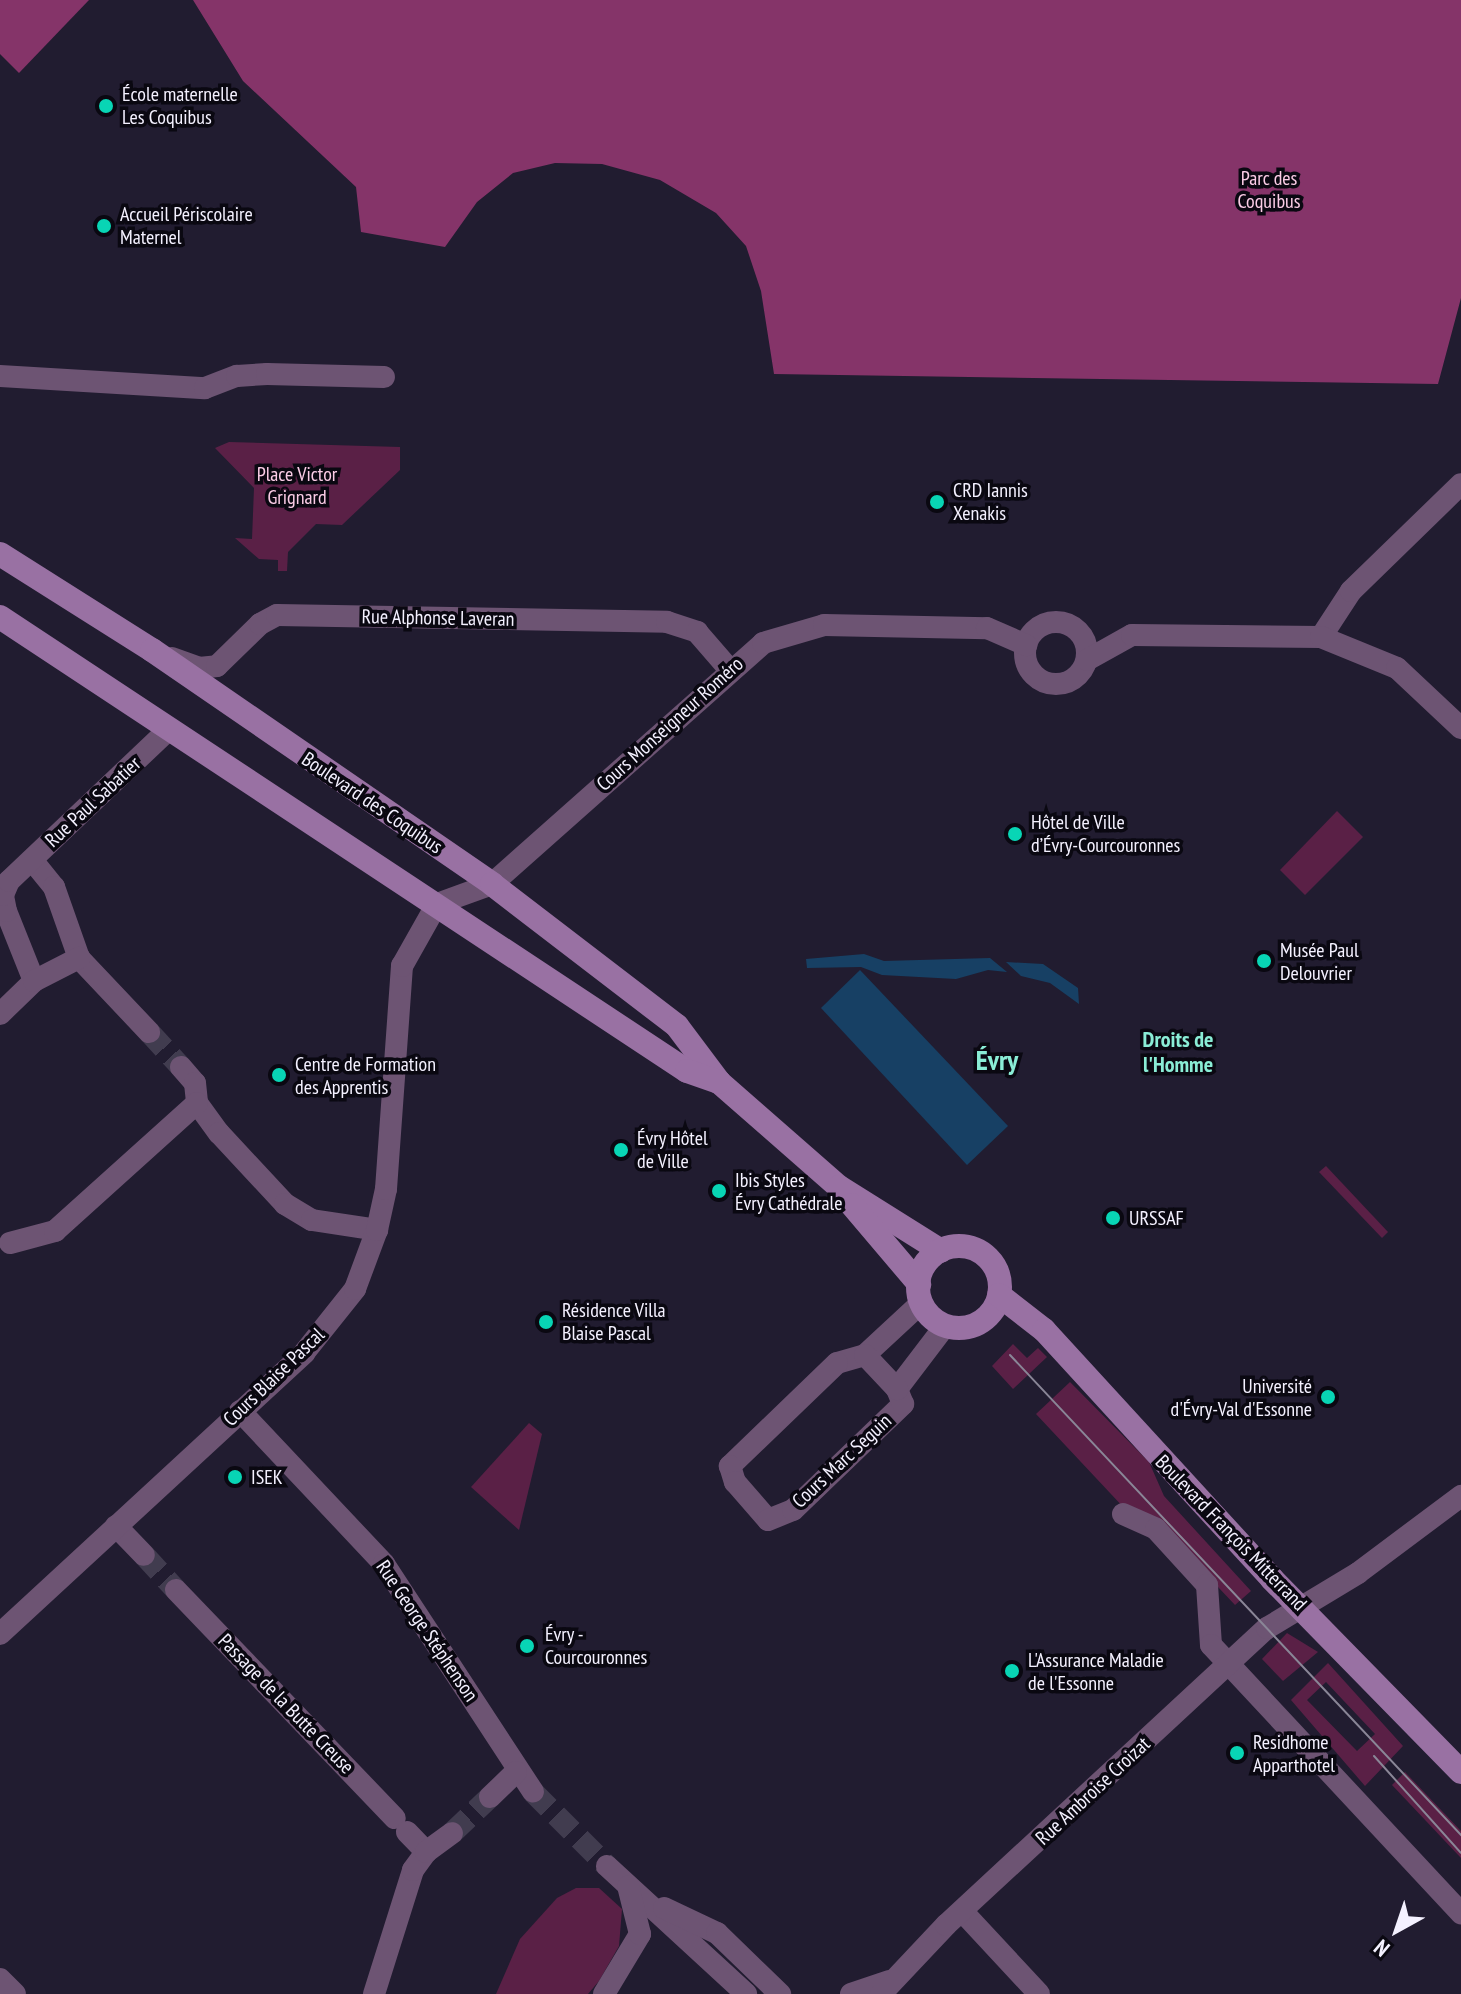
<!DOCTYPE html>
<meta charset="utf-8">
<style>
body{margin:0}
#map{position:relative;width:1461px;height:1994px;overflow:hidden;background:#211c30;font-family:"PT Sans Narrow",sans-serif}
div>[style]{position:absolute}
.green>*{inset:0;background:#5a2046}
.forest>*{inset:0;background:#853469}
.water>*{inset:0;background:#174064}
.street-tunnel>*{height:22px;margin-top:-11px;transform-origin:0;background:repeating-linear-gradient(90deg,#413c4f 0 22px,transparent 0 33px)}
.street>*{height:22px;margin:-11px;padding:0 11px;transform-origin:11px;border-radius:11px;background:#6d5473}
.street>.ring{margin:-11px;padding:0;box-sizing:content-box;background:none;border:22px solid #6d5473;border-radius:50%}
.secondary>*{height:24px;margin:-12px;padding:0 12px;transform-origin:12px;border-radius:12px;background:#9971a3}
.secondary>.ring{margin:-12px;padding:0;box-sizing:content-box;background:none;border:24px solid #9971a3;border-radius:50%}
.tram>*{height:2px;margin:-1px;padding:0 1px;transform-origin:1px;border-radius:1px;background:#8a8697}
.dots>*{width:22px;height:22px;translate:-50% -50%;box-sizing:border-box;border:4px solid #0a0811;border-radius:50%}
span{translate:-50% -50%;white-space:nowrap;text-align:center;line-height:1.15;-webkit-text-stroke:7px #0a0811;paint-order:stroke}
.poi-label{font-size:20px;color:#f4f1ff}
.left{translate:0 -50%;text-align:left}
.right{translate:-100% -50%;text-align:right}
.park-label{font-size:20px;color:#fbcce6}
.street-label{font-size:20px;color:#f4f1ff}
.neighbourhood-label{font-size:22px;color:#8aedd6;font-weight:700}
.district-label{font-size:28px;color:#8aedd6;font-weight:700}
.north{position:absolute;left:1357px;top:1890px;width:80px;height:80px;-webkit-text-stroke:6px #0a0811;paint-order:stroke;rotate:220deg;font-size:22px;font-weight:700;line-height:32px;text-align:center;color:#f4f1ff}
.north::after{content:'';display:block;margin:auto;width:28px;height:36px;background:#f4f1ff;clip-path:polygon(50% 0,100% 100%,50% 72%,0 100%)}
</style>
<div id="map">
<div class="green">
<div style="clip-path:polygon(229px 442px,400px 447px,400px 470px,342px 525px,316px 524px,288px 552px,287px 571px,278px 571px,278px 560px,259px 559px,235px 538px,252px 539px,254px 488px,215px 448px)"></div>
<div style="clip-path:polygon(1337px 811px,1363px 837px,1305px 895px,1280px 870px)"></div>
<div style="clip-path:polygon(1326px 1166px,1388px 1232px,1382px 1238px,1319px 1172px)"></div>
<div style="clip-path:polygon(1013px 1344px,1027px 1358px,1038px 1348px,1047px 1357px,1013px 1389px,992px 1366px)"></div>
<div style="clip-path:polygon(1070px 1382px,1149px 1462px,1164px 1496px,1251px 1591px,1235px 1605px,1152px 1517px,1125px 1509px,1036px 1414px)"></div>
<div style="clip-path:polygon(529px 1423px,542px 1434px,519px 1530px,471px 1487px)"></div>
<div style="clip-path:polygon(1287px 1633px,1318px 1652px,1283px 1681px,1262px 1659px)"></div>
<div style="clip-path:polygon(evenodd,1328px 1663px,1403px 1746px,1365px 1786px,1291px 1700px,1328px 1663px,1326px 1682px,1375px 1734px,1357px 1751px,1307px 1700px,1326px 1682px)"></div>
<div style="clip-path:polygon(1405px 1772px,1461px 1831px,1461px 1858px,1392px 1785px)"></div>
<div style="clip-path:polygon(576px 1888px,599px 1888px,622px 1909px,619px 1946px,599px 1981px,588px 1994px,496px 1994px,520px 1939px,557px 1898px)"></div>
</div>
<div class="forest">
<div style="clip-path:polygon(0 0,89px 0,19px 73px,0 54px)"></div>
<div style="clip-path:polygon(193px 0,1461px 0,1461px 298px,1438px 384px,774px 374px,761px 291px,746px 246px,716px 213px,660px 180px,602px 164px,555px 163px,513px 173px,477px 202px,445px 247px,361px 232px,356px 187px,243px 81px)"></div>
</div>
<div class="water">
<div style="clip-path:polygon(864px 954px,884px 961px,990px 958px,1007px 972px,988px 970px,956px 979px,882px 975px,861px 967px,807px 968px,806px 959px)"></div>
<div style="clip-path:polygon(1006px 962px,1043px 964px,1078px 988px,1079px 1004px,1050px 983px,1021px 976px)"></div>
<div style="clip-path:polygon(860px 970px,1008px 1126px,967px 1165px,821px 1008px)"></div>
</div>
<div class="street-tunnel">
<div style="left:149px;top:1032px;width:47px;rotate:47.6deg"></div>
<div style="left:144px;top:1555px;width:47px;rotate:47.6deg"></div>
<div style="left:533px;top:1792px;width:105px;rotate:45deg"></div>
<div style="left:452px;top:1833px;width:52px;rotate:-43.5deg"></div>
</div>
<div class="street">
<div style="left:0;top:376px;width:205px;rotate:3.4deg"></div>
<div style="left:205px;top:388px;width:34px;rotate:-21deg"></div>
<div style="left:237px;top:376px;width:30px;rotate:-4deg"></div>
<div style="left:267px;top:374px;width:117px;rotate:1.5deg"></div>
<div class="ring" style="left:1025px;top:622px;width:40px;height:40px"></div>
<div style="left:1321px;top:637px;width:55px;rotate:-56.9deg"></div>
<div style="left:1351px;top:591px;width:153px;rotate:-44.2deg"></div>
<div style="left:172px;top:658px;width:29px;rotate:20deg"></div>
<div style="left:199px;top:668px;width:18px;rotate:-6deg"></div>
<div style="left:217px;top:666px;width:60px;rotate:-44.3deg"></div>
<div style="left:260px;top:624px;width:19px;rotate:-28deg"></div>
<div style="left:277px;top:615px;width:390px;rotate:1deg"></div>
<div style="left:667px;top:622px;width:32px;rotate:18deg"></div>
<div style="left:697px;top:632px;width:49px;rotate:49.1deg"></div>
<div style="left:1087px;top:660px;width:51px;rotate:-29.1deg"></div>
<div style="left:1132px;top:635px;width:189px;rotate:0.6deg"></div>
<div style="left:1321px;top:637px;width:82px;rotate:22.2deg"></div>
<div style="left:1397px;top:668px;width:88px;rotate:43.2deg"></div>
<div style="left:32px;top:860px;width:35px;rotate:51deg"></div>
<div style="left:54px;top:887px;width:75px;rotate:70.6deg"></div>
<div style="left:79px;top:958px;width:102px;rotate:46.6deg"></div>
<div style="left:34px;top:981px;width:75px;rotate:-111.8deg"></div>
<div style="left:6px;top:911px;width:16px;rotate:-101deg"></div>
<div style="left:3px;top:895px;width:15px;rotate:-67deg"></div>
<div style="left:9px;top:881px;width:219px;rotate:-43.5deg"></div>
<div style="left:0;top:1014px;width:47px;rotate:-44.1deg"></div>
<div style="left:34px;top:981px;width:51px;rotate:-27.1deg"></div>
<div style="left:181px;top:1067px;width:21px;rotate:49deg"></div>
<div style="left:195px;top:1083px;width:20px;rotate:84deg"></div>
<div style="left:197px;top:1103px;width:37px;rotate:54deg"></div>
<div style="left:219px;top:1133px;width:97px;rotate:47.1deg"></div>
<div style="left:285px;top:1204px;width:31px;rotate:31deg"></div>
<div style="left:312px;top:1220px;width:66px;rotate:8.7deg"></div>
<div style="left:10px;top:1243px;width:47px;rotate:-14.9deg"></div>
<div style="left:55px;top:1231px;width:191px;rotate:-42deg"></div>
<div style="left:920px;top:1304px;width:75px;rotate:137.2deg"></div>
<div style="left:865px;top:1355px;width:29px;rotate:164deg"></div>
<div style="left:837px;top:1363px;width:149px;rotate:136.1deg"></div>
<div style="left:730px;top:1466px;width:17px;rotate:73deg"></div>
<div style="left:735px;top:1482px;width:50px;rotate:49deg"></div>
<div style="left:768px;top:1520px;width:27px;rotate:-22deg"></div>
<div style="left:793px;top:1510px;width:153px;rotate:-43.9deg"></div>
<div style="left:903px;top:1404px;width:16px;rotate:-112deg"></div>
<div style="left:897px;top:1389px;width:79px;rotate:-52.7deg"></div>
<div style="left:865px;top:1355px;width:47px;rotate:46.7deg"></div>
<div style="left:240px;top:1411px;width:210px;rotate:46.7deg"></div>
<div style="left:384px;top:1564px;width:272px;rotate:56.8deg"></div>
<div style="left:1123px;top:1514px;width:36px;rotate:24deg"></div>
<div style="left:1156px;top:1529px;width:76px;rotate:47.7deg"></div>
<div style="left:1207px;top:1585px;width:60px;rotate:86.2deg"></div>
<div style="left:1211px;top:1645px;width:367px;rotate:47deg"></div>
<div style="left:116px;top:1526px;width:40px;rotate:46deg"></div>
<div style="left:176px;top:1590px;width:316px;rotate:46.2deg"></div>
<div style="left:0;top:1634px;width:414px;rotate:-42.7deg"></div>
<div style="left:304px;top:1353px;width:82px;rotate:-51.4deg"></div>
<div style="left:355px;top:1289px;width:63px;rotate:-69.6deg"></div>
<div style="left:377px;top:1230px;width:42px;rotate:-77.6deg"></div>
<div style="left:386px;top:1189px;width:224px;rotate:-85.9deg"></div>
<div style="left:402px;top:966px;width:71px;rotate:-60.6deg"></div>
<div style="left:437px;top:904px;width:59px;rotate:-20deg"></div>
<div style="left:492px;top:884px;width:363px;rotate:-41.6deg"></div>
<div style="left:763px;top:643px;width:64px;rotate:-16.4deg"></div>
<div style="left:824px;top:625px;width:163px;rotate:1.1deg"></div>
<div style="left:987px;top:628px;width:43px;rotate:23.6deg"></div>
<div style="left:490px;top:1797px;width:36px;rotate:-44deg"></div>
<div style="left:407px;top:1832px;width:28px;rotate:46deg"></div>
<div style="left:607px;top:1866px;width:189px;rotate:42.6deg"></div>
<div style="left:664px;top:1908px;width:59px;rotate:25.3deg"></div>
<div style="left:717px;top:1933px;width:88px;rotate:44.1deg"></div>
<div style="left:962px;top:1911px;width:113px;rotate:47.1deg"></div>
<div style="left:0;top:1979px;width:21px;rotate:45deg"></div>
<div style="left:374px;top:1994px;width:130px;rotate:-72.5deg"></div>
<div style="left:413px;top:1870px;width:22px;rotate:-54deg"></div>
<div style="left:426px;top:1852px;width:32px;rotate:-36deg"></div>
<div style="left:604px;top:1994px;width:70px;rotate:-59deg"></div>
<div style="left:640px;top:1934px;width:49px;rotate:-104deg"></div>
<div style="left:851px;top:1994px;width:40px;rotate:-18.9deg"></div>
<div style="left:881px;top:1994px;width:95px;rotate:-46.7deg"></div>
<div style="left:946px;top:1925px;width:437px;rotate:-42.8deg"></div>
<div style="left:1267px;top:1628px;width:106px;rotate:-31.1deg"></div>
<div style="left:1358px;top:1573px;width:129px;rotate:-36.8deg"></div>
</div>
<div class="secondary">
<div style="left:0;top:554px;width:180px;rotate:32.3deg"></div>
<div style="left:152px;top:650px;width:413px;rotate:34.5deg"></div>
<div style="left:492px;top:884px;width:233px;rotate:37.5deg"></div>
<div style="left:677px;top:1026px;width:70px;rotate:53.1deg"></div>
<div style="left:719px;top:1082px;width:159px;rotate:41.2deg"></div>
<div style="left:839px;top:1187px;width:120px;rotate:32.1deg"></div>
<div style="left:0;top:617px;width:823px;rotate:33.46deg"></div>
<div style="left:687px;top:1071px;width:34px;rotate:19deg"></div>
<div style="left:852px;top:1205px;width:104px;rotate:49.7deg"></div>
<div class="ring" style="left:918px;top:1246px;width:58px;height:58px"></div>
<div style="left:999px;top:1295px;width:57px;rotate:37.9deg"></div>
<div style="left:1044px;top:1330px;width:338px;rotate:47.5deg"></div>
<div style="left:1272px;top:1579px;width:270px;rotate:45.6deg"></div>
</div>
<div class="tram">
<div style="left:1010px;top:1355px;width:659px;rotate:46.78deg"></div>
<div style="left:1374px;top:1756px;width:130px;rotate:48.1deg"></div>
</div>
<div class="dots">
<div style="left:106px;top:106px;background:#08d5b5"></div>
<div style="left:104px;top:226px;background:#08d5b5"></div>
<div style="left:937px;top:502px;background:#08d5b5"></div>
<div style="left:1015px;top:834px;background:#08d5b5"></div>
<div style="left:1264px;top:961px;background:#08d5b5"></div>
<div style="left:279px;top:1075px;background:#08d5b5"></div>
<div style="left:621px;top:1150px;background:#08d5b5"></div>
<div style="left:719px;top:1191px;background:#08d5b5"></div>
<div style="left:1113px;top:1218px;background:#08d5b5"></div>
<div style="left:546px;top:1322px;background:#08d5b5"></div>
<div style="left:1328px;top:1397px;background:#08d5b5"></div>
<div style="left:235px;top:1477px;background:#08d5b5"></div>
<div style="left:527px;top:1646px;background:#08d5b5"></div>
<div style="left:1012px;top:1671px;background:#08d5b5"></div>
<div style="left:1237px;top:1753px;background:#08d5b5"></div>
</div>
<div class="poi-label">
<span class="left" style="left:122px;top:106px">École maternelle<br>Les Coquibus</span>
<span class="left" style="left:120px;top:226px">Accueil Périscolaire<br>Maternel</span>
<span class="left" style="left:953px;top:502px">CRD Iannis<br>Xenakis</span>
<span class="left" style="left:1031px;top:834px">Hôtel de Ville<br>d’Évry-Courcouronnes</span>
<span class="left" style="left:1280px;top:962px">Musée Paul<br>Delouvrier</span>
<span class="left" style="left:295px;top:1076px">Centre de Formation<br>des Apprentis</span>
<span class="left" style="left:637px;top:1150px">Évry Hôtel<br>de Ville</span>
<span class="left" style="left:735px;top:1192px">Ibis Styles<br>Évry Cathédrale</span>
<span class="left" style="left:1129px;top:1218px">URSSAF</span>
<span class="left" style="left:562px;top:1322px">Résidence Villa<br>Blaise Pascal</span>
<span class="right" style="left:1312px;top:1398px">Université<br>d'Évry-Val d'Essonne</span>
<span class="left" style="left:251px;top:1477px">ISEK</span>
<span class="left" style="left:545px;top:1646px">Évry -<br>Courcouronnes</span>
<span class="left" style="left:1028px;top:1672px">L'Assurance Maladie<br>de l'Essonne</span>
<span class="left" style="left:1253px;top:1754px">Residhome<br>Apparthotel</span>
</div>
<div class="park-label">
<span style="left:1269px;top:190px">Parc des<br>Coquibus</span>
<span style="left:297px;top:486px">Place Victor<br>Grignard</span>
</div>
<div class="street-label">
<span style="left:438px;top:618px;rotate:1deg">Rue Alphonse Laveran</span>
<span style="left:670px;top:724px;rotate:-42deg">Cours Monseigneur Roméro</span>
<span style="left:93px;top:802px;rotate:-43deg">Rue Paul Sabatier</span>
<span style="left:372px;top:803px;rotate:34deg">Boulevard des Coquibus</span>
<span style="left:274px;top:1377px;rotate:-44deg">Cours Blaise Pascal</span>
<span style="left:842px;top:1461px;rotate:-43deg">Cours Marc Seguin</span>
<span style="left:1231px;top:1533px;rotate:46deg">Boulevard François Mitterrand</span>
<span style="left:427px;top:1631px;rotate:56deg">Rue George Stéphenson</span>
<span style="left:286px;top:1704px;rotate:46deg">Passage de la Butte Creuse</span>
<span style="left:1093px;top:1791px;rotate:-43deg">Rue Ambroise Croizat</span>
</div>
<div class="neighbourhood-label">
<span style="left:1178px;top:1052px">Droits de<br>l'Homme</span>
</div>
<div class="district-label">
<span style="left:997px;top:1060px">Évry</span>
</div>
<div class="north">N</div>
</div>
